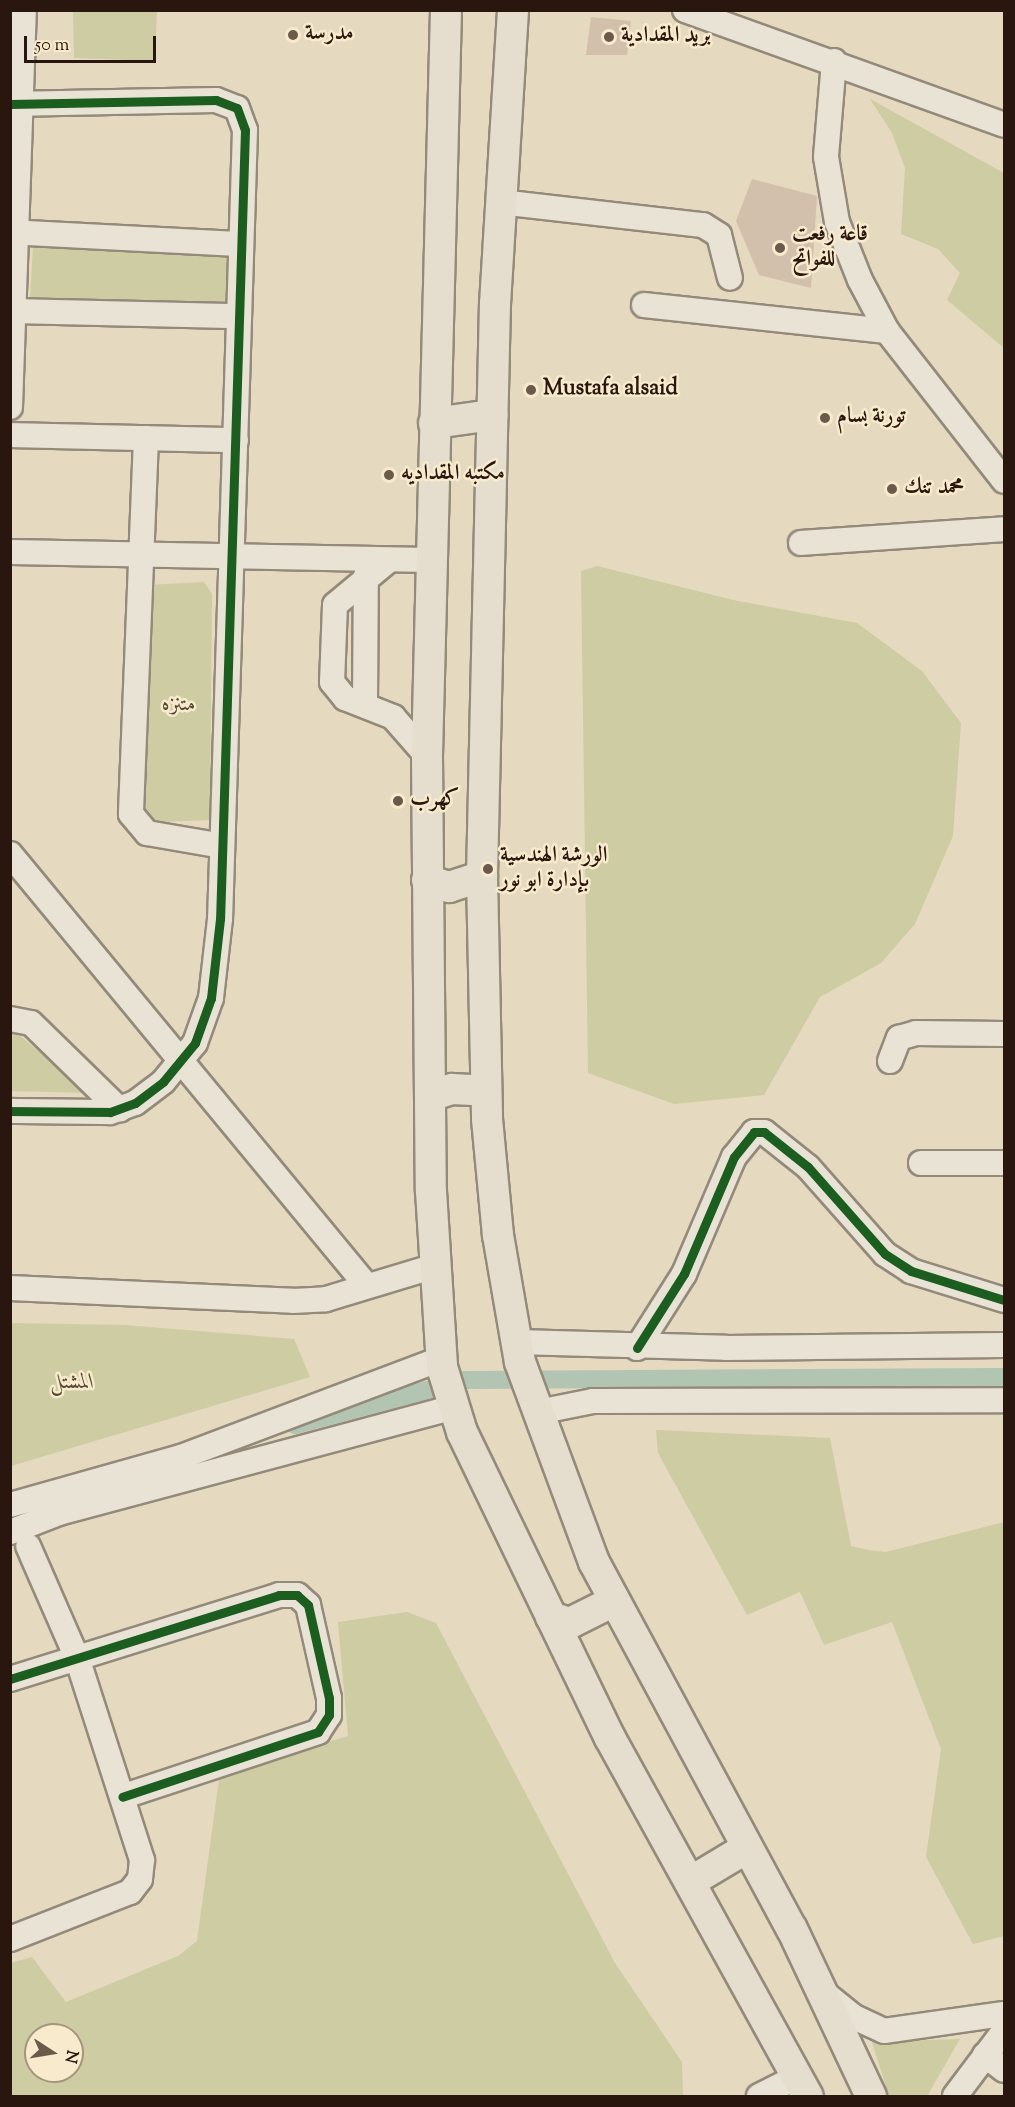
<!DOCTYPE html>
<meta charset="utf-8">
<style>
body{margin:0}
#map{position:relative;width:1015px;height:2107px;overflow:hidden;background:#e5d9bf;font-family:"Sorts Mill Goudy",Amiri,serif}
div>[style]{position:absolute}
.green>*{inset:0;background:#cecca2}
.canal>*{height:18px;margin:-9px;padding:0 9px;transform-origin:9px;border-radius:9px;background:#b2c5b2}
.building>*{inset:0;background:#d2c0ac}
.roads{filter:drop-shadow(2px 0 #938a7a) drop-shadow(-2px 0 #938a7a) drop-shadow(0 2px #938a7a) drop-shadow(0 -2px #938a7a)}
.minor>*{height:24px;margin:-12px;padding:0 12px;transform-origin:12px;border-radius:12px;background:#e9e3d6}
.major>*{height:30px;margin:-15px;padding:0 15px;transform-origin:15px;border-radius:15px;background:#e5decf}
.cycleway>*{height:9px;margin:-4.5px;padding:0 4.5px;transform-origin:4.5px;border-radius:4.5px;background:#1b5e20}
.dots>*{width:16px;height:16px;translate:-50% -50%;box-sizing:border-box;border:3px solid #f8eacc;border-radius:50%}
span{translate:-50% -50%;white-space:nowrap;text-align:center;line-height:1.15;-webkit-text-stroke:5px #f8eacc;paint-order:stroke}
.poi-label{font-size:22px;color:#29160e;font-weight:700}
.left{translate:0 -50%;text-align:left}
.park-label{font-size:22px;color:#554a34;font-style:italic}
.frame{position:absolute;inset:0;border:12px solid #29160e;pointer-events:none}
.north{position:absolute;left:24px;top:2023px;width:60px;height:60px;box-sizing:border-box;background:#f8eacc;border:2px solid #a59580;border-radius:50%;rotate:102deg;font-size:16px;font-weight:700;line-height:24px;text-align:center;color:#29160e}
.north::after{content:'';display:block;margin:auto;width:21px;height:27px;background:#6b5a4c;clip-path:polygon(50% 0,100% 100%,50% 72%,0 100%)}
.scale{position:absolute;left:24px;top:36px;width:132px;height:27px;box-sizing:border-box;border:3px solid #29160e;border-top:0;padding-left:8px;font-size:18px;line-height:21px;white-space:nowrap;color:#29160e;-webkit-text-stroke:4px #f8eacc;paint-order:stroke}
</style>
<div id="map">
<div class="green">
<div style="clip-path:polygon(73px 11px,157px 11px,155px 61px,74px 58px)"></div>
<div style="clip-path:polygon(870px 99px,1004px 173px,1004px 348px,947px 300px,960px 273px,938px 249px,901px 234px,905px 168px,892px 133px)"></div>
<div style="clip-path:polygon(33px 246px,230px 253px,227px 304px,30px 301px)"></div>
<div style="clip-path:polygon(597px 566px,733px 600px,857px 623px,922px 671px,961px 723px,953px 836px,915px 924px,881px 963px,820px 997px,764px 1095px,674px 1104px,588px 1073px,581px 571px)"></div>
<div style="clip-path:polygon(204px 582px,212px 594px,210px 820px,158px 822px,145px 817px,147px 585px)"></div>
<div style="clip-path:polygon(11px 1028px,88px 1093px,11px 1091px)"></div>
<div style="clip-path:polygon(11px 1323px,125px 1325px,294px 1339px,310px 1377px,11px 1466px)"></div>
<div style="clip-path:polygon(656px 1430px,830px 1438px,851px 1546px,868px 1550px,886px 1552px,1004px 1522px,1004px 1936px,973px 1944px,926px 1857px,941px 1749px,892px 1622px,824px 1645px,800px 1592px,747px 1615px,658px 1453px)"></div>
<div style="clip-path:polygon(evenodd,407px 1612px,436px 1623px,615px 1963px,682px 2062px,683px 2096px,11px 2096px,11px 1963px,32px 1957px,66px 2002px,178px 1956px,197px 1941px,220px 1772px,348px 1736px,338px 1622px,407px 1612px,36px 2035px,72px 2035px,72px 2071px,36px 2071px,36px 2035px)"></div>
<div style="clip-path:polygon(960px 2039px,927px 2096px,889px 2096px,872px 2042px)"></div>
</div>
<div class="canal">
<div style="left:295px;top:1425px;width:176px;rotate:-14.8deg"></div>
<div style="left:465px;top:1380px;width:539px;rotate:-0.32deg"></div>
</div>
<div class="building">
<div style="clip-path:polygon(591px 17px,631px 21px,627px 55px,586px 55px)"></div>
<div style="clip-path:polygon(752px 179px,817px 196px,811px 288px,759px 275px,736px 221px)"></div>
</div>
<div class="roads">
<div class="minor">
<div style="left:685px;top:10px;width:339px;rotate:19.8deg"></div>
<div style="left:834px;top:61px;width:96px;rotate:94.8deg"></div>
<div style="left:826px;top:157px;width:66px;rotate:80.4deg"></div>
<div style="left:837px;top:222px;width:62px;rotate:68.4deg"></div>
<div style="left:860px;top:280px;width:58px;rotate:62.1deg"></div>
<div style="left:887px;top:331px;width:190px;rotate:52deg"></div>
<div style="left:10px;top:104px;width:206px;rotate:-1.1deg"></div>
<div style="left:216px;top:100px;width:22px;rotate:21deg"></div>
<div style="left:237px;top:108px;width:23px;rotate:70deg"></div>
<div style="left:245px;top:130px;width:789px;rotate:91.81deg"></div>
<div style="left:220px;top:919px;width:80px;rotate:96.5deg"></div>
<div style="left:211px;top:998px;width:48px;rotate:109.6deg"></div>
<div style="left:195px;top:1043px;width:50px;rotate:129.4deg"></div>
<div style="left:163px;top:1082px;width:35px;rotate:143deg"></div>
<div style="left:135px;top:1103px;width:27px;rotate:160deg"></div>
<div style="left:110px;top:1112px;width:100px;rotate:-179.4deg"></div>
<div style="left:500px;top:202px;width:204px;rotate:6.5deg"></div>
<div style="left:703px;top:225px;width:19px;rotate:32deg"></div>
<div style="left:719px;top:235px;width:44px;rotate:75.7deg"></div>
<div style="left:10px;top:232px;width:231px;rotate:3deg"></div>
<div style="left:644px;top:305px;width:244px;rotate:6.1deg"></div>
<div style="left:13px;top:311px;width:226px;rotate:1.3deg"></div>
<div style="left:10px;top:407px;width:397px;rotate:-88deg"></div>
<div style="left:10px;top:435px;width:226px;rotate:1.3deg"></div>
<div style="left:146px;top:438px;width:376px;rotate:92.3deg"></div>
<div style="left:131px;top:814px;width:25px;rotate:50deg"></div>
<div style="left:147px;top:833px;width:76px;rotate:9.8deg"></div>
<div style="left:801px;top:543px;width:203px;rotate:-3.9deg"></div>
<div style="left:10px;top:552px;width:420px;rotate:1.1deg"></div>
<div style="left:389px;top:560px;width:70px;rotate:140.2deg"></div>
<div style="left:335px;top:605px;width:77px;rotate:92.2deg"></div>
<div style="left:332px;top:682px;width:21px;rotate:51deg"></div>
<div style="left:345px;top:698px;width:52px;rotate:21.6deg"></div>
<div style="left:393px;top:717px;width:52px;rotate:48.9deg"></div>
<div style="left:365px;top:704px;width:128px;rotate:-89.6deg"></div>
<div style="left:10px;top:854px;width:559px;rotate:50.44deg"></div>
<div style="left:10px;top:1019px;width:21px;rotate:11deg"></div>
<div style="left:31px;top:1023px;width:124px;rotate:44.3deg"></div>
<div style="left:890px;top:1061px;width:25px;rotate:-69deg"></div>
<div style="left:899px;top:1038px;width:18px;rotate:-16deg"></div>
<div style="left:916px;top:1033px;width:88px;rotate:0.7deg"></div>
<div style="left:921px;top:1163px;width:83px"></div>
<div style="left:10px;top:1288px;width:283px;rotate:2.6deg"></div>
<div style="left:293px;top:1301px;width:33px;rotate:-3deg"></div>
<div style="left:326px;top:1299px;width:114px;rotate:-16.8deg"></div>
<div style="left:517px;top:1342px;width:209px;rotate:1.6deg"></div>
<div style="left:726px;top:1348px;width:278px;rotate:-0.6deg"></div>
<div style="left:637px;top:1348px;width:88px;rotate:-57.6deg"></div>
<div style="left:684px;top:1274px;width:127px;rotate:-66.9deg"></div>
<div style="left:734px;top:1157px;width:32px;rotate:-51deg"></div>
<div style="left:754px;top:1132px;width:10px"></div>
<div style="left:764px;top:1132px;width:56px;rotate:38.5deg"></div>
<div style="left:808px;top:1167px;width:116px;rotate:48.5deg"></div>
<div style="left:885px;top:1254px;width:31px;rotate:33deg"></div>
<div style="left:911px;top:1271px;width:97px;rotate:17.3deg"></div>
<div style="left:538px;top:1412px;width:56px;rotate:-11.3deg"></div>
<div style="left:593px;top:1401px;width:411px;rotate:-0.1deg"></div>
<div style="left:10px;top:1505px;width:178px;rotate:-15.7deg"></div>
<div style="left:181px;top:1457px;width:278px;rotate:-20.7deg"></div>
<div style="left:10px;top:1532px;width:53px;rotate:-21.2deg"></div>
<div style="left:59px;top:1513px;width:407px;rotate:-15deg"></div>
<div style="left:10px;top:1679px;width:282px;rotate:-17.3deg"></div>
<div style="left:279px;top:1595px;width:18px"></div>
<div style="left:297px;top:1595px;width:15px;rotate:42deg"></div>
<div style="left:308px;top:1605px;width:95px;rotate:77.3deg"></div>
<div style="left:329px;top:1698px;width:17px;rotate:90deg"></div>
<div style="left:329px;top:1715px;width:20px;rotate:123deg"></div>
<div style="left:318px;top:1732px;width:206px;rotate:161.7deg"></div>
<div style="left:10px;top:1939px;width:129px;rotate:-21.4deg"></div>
<div style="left:130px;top:1892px;width:16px;rotate:-52deg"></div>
<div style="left:140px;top:1879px;width:19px;rotate:-84deg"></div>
<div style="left:142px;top:1860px;width:212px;rotate:-107.8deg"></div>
<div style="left:77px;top:1658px;width:122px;rotate:-113.6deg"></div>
<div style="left:823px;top:1992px;width:40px;rotate:39deg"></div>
<div style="left:854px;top:2017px;width:33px;rotate:25deg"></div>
<div style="left:884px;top:2031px;width:121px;rotate:-8.1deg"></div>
<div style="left:985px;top:2055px;width:24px;rotate:38deg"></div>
<div style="left:759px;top:2096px;width:42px;rotate:-26.6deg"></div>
<div style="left:955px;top:2096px;width:81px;rotate:-53deg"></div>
</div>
<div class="major">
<div style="left:446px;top:10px;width:746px;rotate:91.46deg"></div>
<div style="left:427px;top:756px;width:435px;rotate:89.5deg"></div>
<div style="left:431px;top:1191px;width:176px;rotate:86.4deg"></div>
<div style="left:442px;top:1367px;width:68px;rotate:72.9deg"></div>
<div style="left:462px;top:1432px;width:340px;rotate:64.2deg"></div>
<div style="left:610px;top:1738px;width:409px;rotate:61.1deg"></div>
<div style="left:513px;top:10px;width:294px;rotate:93.5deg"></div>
<div style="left:495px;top:303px;width:573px;rotate:91.3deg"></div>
<div style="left:482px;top:876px;width:243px;rotate:88.8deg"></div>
<div style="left:487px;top:1119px;width:117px;rotate:84.6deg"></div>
<div style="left:498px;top:1235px;width:129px;rotate:80.2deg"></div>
<div style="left:520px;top:1362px;width:213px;rotate:69.7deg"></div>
<div style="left:594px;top:1562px;width:417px;rotate:61.7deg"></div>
<div style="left:792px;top:1929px;width:185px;rotate:64.7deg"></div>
<div style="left:434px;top:423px;width:59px;rotate:-7.9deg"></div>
<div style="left:427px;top:880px;width:23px;rotate:18deg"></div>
<div style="left:449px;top:887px;width:35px;rotate:-18deg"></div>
<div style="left:430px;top:1096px;width:23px;rotate:-18deg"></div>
<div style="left:452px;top:1089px;width:34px;rotate:3deg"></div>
<div style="left:551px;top:1617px;width:20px;rotate:18deg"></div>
<div style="left:570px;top:1623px;width:49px;rotate:-26.6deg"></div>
<div style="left:690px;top:1882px;width:64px;rotate:-31deg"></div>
</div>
</div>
<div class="cycleway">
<div style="left:10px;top:104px;width:206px;rotate:-1.1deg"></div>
<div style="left:216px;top:100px;width:22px;rotate:21deg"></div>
<div style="left:237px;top:108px;width:23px;rotate:70deg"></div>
<div style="left:245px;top:130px;width:789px;rotate:91.81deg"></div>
<div style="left:220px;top:919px;width:80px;rotate:96.5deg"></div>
<div style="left:211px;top:998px;width:48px;rotate:109.6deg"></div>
<div style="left:195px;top:1043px;width:50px;rotate:129.4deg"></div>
<div style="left:163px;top:1082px;width:35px;rotate:143deg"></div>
<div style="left:135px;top:1103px;width:27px;rotate:160deg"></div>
<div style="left:110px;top:1112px;width:100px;rotate:-179.4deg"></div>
<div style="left:637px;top:1348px;width:88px;rotate:-57.6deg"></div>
<div style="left:684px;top:1274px;width:127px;rotate:-66.9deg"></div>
<div style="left:734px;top:1157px;width:32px;rotate:-51deg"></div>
<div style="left:754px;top:1132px;width:10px"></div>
<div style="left:764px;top:1132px;width:56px;rotate:38.5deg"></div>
<div style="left:808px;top:1167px;width:116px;rotate:48.5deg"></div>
<div style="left:885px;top:1254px;width:31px;rotate:33deg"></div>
<div style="left:911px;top:1271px;width:97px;rotate:17.3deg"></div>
<div style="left:10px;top:1679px;width:282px;rotate:-17.3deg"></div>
<div style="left:279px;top:1595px;width:18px"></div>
<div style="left:297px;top:1595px;width:15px;rotate:42deg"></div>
<div style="left:308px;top:1605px;width:95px;rotate:77.3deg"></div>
<div style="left:329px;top:1698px;width:17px;rotate:90deg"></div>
<div style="left:329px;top:1715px;width:20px;rotate:123deg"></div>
<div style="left:318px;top:1732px;width:206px;rotate:161.7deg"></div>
</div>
<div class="dots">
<div style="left:293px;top:35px;background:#6b5a4c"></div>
<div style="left:609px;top:37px;background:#6b5a4c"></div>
<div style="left:780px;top:248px;background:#6b5a4c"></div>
<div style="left:531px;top:390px;background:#6b5a4c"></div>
<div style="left:825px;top:418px;background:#6b5a4c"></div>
<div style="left:389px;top:475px;background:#6b5a4c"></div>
<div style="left:892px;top:489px;background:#6b5a4c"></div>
<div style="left:398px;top:801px;background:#6b5a4c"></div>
<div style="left:488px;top:869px;background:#6b5a4c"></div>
</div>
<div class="poi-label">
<span class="left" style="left:305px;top:35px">مدرسة</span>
<span class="left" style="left:621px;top:37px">بريد المقدادية</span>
<span class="left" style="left:792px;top:248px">قاعة رفعت<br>للفواتح</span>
<span class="left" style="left:543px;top:390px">Mustafa alsaid</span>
<span class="left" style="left:837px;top:418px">تورنة بسام</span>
<span class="left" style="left:401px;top:475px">مكتبه المقداديه</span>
<span class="left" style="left:904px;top:489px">محمد تنك</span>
<span class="left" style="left:410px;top:801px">كهرب</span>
<span class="left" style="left:500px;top:869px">الورشة الهندسية<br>بإدارة ابو نور</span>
</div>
<div class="park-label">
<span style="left:179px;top:706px">متنزه</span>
<span style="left:72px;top:1384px">المشتل</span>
</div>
<div class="frame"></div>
<div class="north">N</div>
<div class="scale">50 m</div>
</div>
